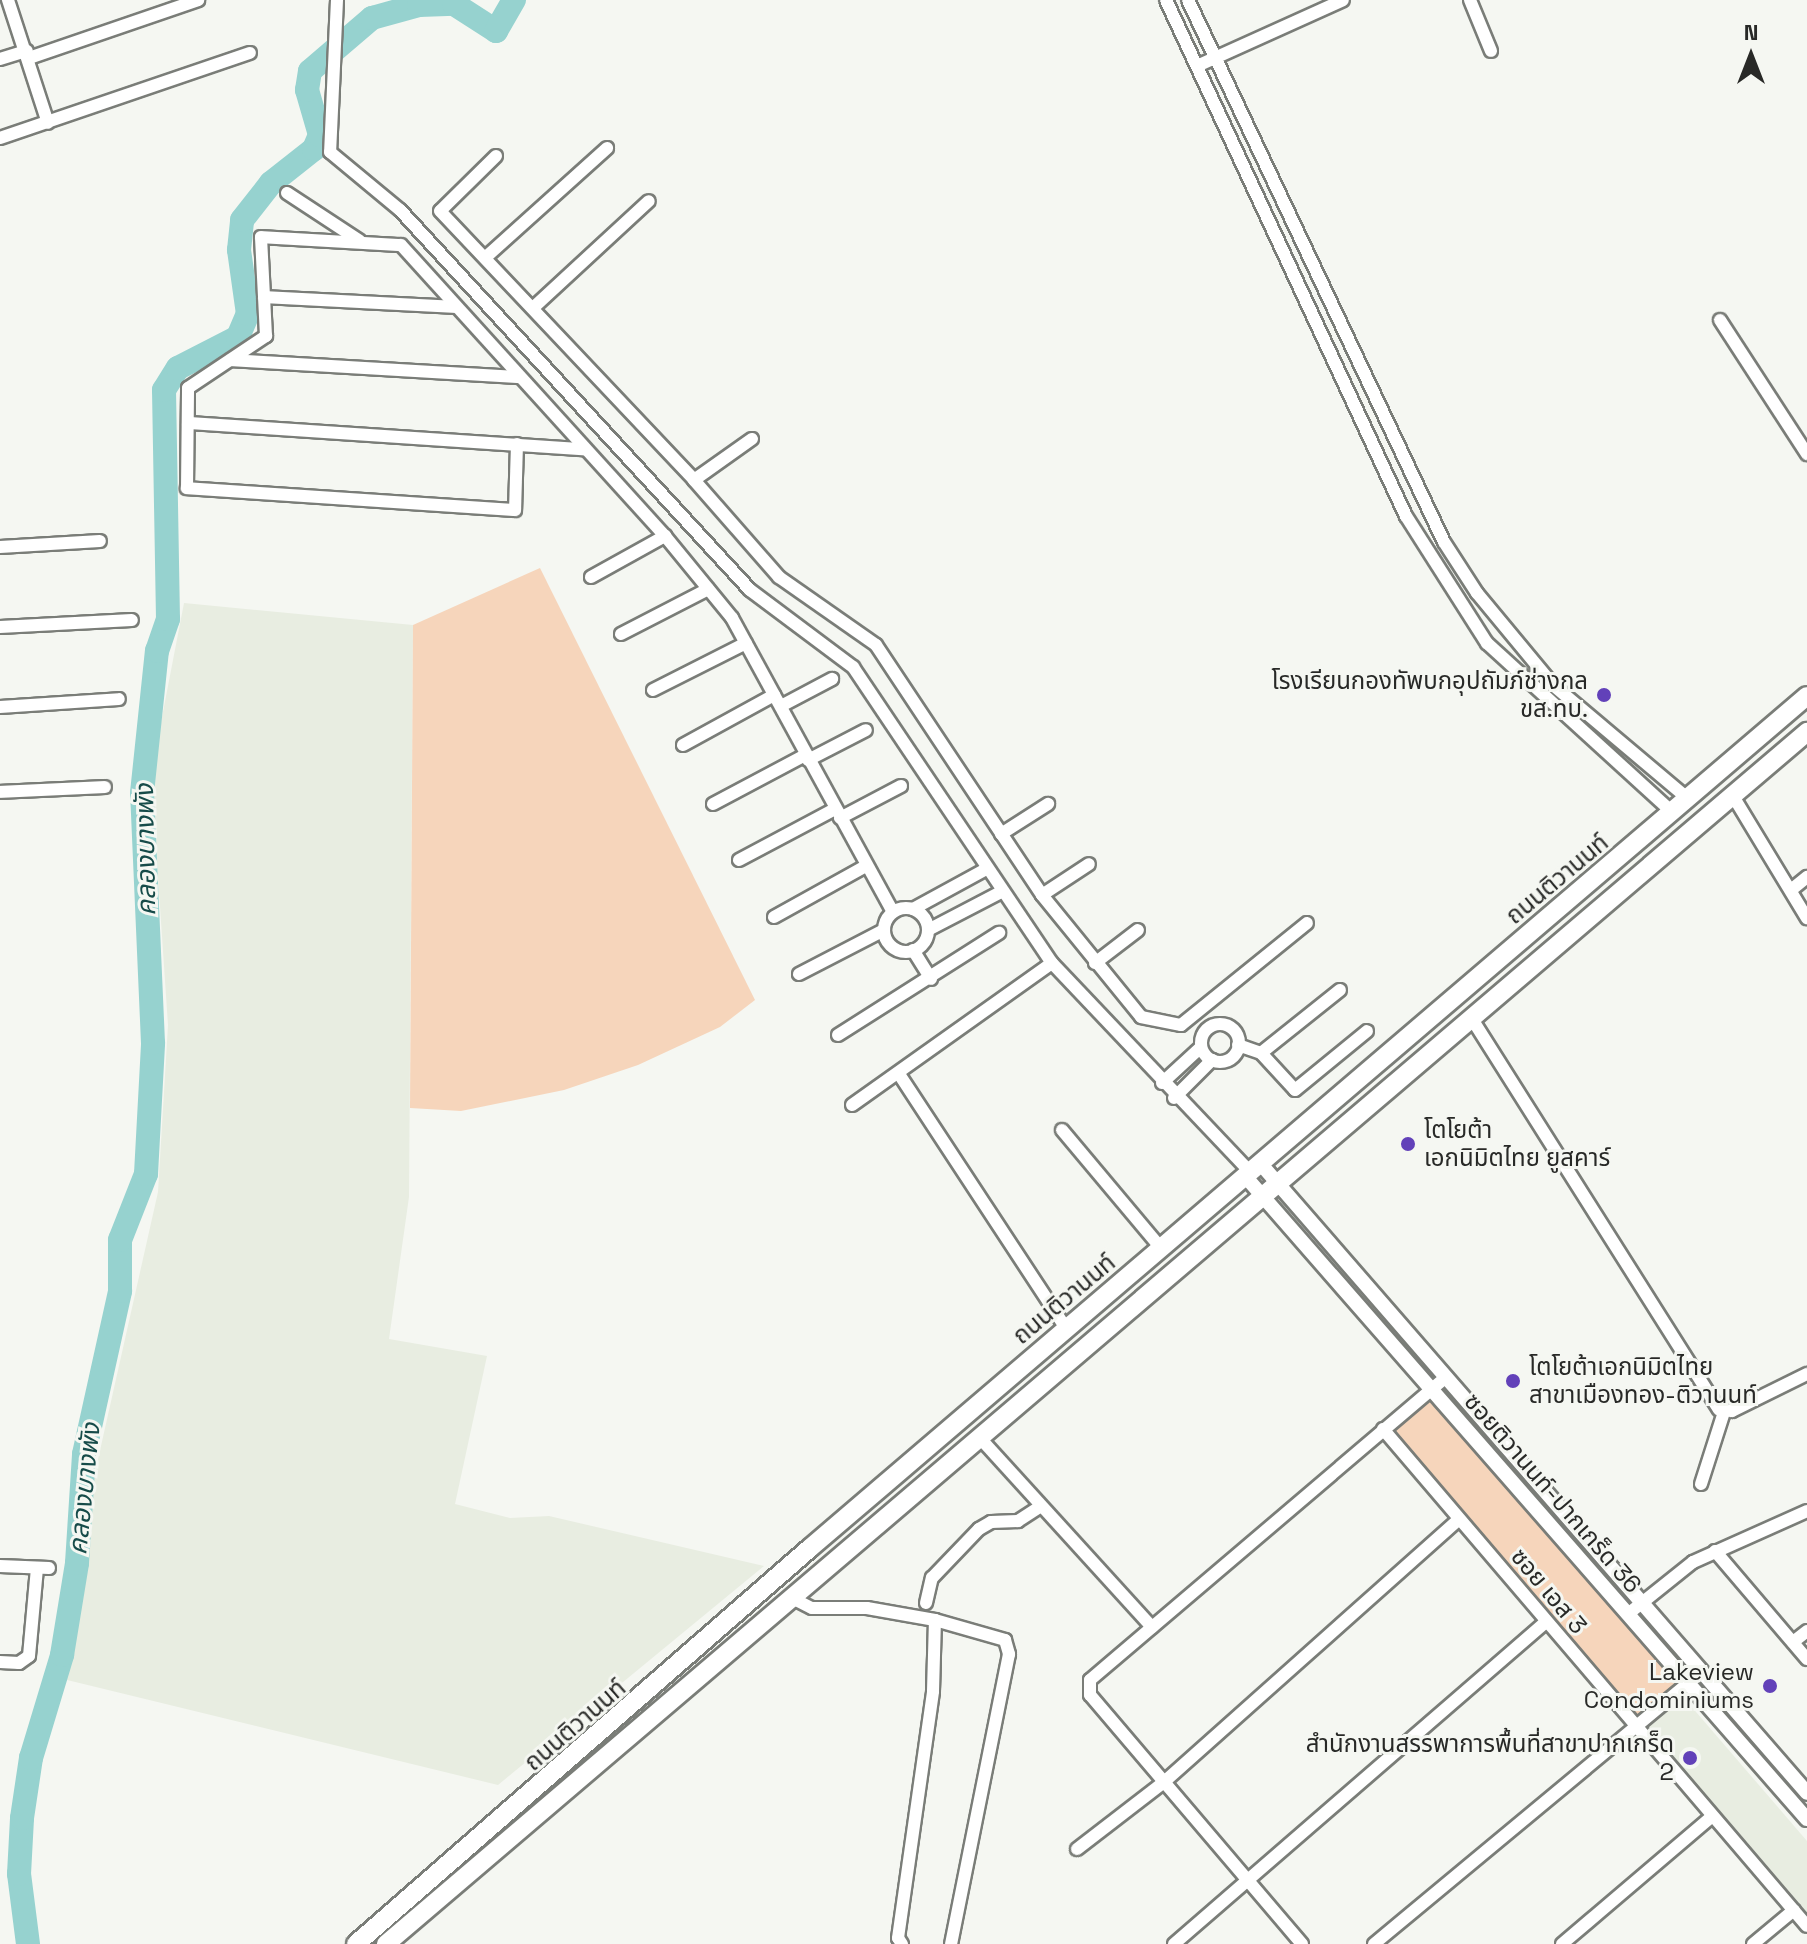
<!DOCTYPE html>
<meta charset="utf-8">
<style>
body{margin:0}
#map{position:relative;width:1807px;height:1944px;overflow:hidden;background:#f5f7f2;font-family:"Space Grotesk","Noto Sans Thai",sans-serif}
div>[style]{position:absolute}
.built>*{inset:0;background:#e8ede1}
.green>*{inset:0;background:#f6d5bb}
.river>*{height:24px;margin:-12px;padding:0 12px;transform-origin:12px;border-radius:12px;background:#96d2cf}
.roads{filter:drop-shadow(2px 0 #7a7d78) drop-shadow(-2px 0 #7a7d78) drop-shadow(0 2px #7a7d78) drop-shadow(0 -2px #7a7d78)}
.minor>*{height:12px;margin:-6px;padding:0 6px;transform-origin:6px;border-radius:6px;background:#fff}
.minor>.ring{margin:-6px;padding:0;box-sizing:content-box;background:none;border:12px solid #fff;border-radius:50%}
.tertiary>*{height:14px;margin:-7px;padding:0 7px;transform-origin:7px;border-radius:7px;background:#fff}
.primary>*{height:18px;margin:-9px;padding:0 9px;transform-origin:9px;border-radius:9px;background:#fff}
.dots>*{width:22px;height:22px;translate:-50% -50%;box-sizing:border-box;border:4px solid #f5f7f2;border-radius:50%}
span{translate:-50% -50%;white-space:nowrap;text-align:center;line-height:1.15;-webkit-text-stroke:6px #f5f7f2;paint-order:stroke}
.poi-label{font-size:24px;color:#282927}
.right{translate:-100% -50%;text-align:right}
.left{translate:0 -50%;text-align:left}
.street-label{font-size:24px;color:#282927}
.water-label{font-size:26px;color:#164b49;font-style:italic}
.north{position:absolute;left:1711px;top:16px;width:80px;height:80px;-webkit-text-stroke:6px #f5f7f2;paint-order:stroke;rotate:0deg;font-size:22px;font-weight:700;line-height:32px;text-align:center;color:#282927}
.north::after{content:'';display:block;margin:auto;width:28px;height:36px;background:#282927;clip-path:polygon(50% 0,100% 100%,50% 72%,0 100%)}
</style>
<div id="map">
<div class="built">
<div style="clip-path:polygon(184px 603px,413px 625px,409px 1197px,389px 1339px,487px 1356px,455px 1504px,510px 1518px,549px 1516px,764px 1566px,498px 1785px,63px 1679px,90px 1495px,158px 1192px,168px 1025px,151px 774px)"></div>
<div style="clip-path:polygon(1427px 1399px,1807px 1841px,1807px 1916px,1393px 1430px)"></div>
</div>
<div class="green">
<div style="clip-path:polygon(540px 568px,755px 1000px,720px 1027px,638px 1065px,564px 1090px,461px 1111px,410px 1108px,413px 625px)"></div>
<div style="clip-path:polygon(1428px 1393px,1682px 1686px,1635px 1726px,1383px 1429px)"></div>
</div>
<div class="river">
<div style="left:28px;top:1944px;width:71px;rotate:-97.3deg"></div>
<div style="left:19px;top:1874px;width:56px;rotate:-86.9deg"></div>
<div style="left:22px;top:1818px;width:61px;rotate:-81.5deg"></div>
<div style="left:31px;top:1758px;width:108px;rotate:-73.2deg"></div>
<div style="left:62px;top:1655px;width:93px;rotate:-80.7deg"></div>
<div style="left:77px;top:1563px;width:109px;rotate:-86.3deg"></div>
<div style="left:84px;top:1454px;width:167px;rotate:-77.5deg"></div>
<div style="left:120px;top:1291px;width:51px;rotate:-90deg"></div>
<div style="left:120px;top:1240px;width:71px;rotate:-68.5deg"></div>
<div style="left:146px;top:1174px;width:131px;rotate:-86.9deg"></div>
<div style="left:153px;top:1043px;width:250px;rotate:-92.5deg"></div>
<div style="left:142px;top:793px;width:143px;rotate:-84deg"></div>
<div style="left:157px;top:651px;width:34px;rotate:-71deg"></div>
<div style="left:168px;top:619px;width:229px;rotate:-91deg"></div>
<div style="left:164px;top:390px;width:26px;rotate:-58deg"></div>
<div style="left:178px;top:368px;width:68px;rotate:-27.3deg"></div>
<div style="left:238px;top:337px;width:25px;rotate:-67deg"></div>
<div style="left:248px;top:314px;width:65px;rotate:-98deg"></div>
<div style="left:239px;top:250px;width:30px;rotate:-84deg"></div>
<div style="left:242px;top:220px;width:47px;rotate:-51.9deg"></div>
<div style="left:271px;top:183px;width:55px;rotate:-38.3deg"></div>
<div style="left:314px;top:149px;width:15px;rotate:-67deg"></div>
<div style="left:320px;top:135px;width:47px;rotate:-106.1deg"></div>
<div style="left:307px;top:90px;width:19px;rotate:-81deg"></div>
<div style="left:310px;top:71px;width:82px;rotate:-40.5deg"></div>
<div style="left:372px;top:18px;width:49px;rotate:-15.5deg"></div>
<div style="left:419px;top:5px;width:35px;rotate:-2deg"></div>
<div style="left:454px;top:4px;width:50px;rotate:32.7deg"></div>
<div style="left:496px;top:31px;width:36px;rotate:-60deg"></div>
</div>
<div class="roads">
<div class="minor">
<div style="left:8px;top:0;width:129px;rotate:72deg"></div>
<div style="left:337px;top:0;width:152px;rotate:92.6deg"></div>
<div style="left:330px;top:152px;width:91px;rotate:39.6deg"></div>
<div style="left:400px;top:210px;width:517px;rotate:47.35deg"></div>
<div style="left:750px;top:590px;width:129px;rotate:36.8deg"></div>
<div style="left:853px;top:667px;width:357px;rotate:56.1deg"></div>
<div style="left:1052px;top:963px;width:288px;rotate:46.5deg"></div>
<div style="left:1166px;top:0;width:569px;rotate:65.06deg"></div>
<div style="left:1406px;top:516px;width:151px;rotate:57.5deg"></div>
<div style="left:1487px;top:643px;width:251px;rotate:42.4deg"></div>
<div style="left:1188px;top:0;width:599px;rotate:64.72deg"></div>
<div style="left:1444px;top:542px;width:61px;rotate:57.1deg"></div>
<div style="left:1477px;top:593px;width:119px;rotate:50.4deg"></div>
<div style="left:1553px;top:685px;width:175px;rotate:40.1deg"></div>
<div style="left:1470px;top:0;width:55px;rotate:67.6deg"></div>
<div style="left:29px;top:58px;width:179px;rotate:-18.9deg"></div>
<div style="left:0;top:59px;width:28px;rotate:-17deg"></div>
<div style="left:1197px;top:66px;width:160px;rotate:-24.3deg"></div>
<div style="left:0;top:138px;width:264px;rotate:-18.8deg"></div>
<div style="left:496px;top:156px;width:78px;rotate:135.5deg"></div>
<div style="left:440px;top:211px;width:370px;rotate:46.6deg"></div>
<div style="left:694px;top:480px;width:129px;rotate:48.8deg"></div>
<div style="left:779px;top:577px;width:118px;rotate:35deg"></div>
<div style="left:876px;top:645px;width:300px;rotate:56.4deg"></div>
<div style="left:1042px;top:895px;width:157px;rotate:50.9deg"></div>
<div style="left:1141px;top:1017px;width:41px;rotate:11.3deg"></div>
<div style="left:1181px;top:1025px;width:162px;rotate:-39deg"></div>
<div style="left:287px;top:193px;width:87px;rotate:33.3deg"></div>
<div style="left:486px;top:257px;width:163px;rotate:-42deg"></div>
<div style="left:264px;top:297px;width:192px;rotate:3deg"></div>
<div style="left:534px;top:307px;width:156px;rotate:-42.7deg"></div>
<div style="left:1720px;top:320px;width:160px;rotate:57deg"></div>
<div style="left:231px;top:360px;width:289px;rotate:3.4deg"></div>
<div style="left:188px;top:423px;width:397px;rotate:3.8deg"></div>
<div style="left:517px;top:444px;width:66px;rotate:91.7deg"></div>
<div style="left:515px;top:510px;width:329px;rotate:-176.2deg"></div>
<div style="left:187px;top:488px;width:100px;rotate:-89.4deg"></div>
<div style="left:188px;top:388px;width:94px;rotate:-33.7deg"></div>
<div style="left:266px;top:336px;width:99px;rotate:-92.9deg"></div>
<div style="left:261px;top:237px;width:140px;rotate:3.3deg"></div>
<div style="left:401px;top:245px;width:393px;rotate:47.8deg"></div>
<div style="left:665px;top:536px;width:106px;rotate:50.7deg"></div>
<div style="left:732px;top:618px;width:335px;rotate:61.3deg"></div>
<div style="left:694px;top:480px;width:71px;rotate:-35.3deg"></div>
<div style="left:0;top:547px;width:100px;rotate:-3.4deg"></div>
<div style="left:591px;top:577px;width:85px;rotate:-29deg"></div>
<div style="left:0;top:627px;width:132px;rotate:-3deg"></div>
<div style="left:621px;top:634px;width:98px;rotate:-27.3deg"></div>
<div style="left:653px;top:690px;width:104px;rotate:-26.8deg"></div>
<div style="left:781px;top:706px;width:58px;rotate:-27.9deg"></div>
<div style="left:0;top:707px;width:119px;rotate:-3.8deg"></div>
<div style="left:683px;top:745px;width:104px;rotate:-28.8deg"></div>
<div style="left:808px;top:760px;width:65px;rotate:-27.3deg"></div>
<div style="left:0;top:792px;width:105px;rotate:-2.7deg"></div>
<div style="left:1733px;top:796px;width:143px;rotate:58.8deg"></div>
<div style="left:713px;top:804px;width:104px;rotate:-28deg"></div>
<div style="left:840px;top:818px;width:69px;rotate:-27.7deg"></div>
<div style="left:1001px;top:834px;width:56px;rotate:-32.6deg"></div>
<div style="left:739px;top:860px;width:109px;rotate:-28deg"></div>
<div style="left:1791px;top:890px;width:21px;rotate:-39deg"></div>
<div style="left:1042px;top:895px;width:56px;rotate:-33.4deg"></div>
<div class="ring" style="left:884px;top:908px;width:32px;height:32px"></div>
<div style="left:913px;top:909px;width:83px;rotate:-28.7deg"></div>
<div style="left:774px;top:917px;width:105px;rotate:-29deg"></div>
<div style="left:928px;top:930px;width:82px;rotate:-27.5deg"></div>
<div style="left:913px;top:950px;width:34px;rotate:58deg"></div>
<div style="left:1095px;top:963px;width:54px;rotate:-37.5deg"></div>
<div style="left:799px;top:974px;width:96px;rotate:-27.4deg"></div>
<div style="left:1472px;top:1019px;width:462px;rotate:57.7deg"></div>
<div style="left:1719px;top:1409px;width:13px;rotate:9deg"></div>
<div style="left:1732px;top:1411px;width:84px;rotate:-26.3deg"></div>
<div class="ring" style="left:1201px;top:1024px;width:26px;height:26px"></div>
<div style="left:838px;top:1035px;width:191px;rotate:-32.4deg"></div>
<div style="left:1238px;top:1045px;width:24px;rotate:19deg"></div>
<div style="left:1261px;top:1053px;width:50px;rotate:47.4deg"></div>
<div style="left:1295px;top:1090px;width:93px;rotate:-39.3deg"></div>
<div style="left:1261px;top:1053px;width:101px;rotate:-38.6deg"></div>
<div style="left:899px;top:1074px;width:304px;rotate:56.7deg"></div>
<div style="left:1162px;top:1083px;width:53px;rotate:-42.7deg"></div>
<div style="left:1174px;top:1098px;width:54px;rotate:-45deg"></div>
<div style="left:852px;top:1105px;width:245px;rotate:-35.4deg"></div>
<div style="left:1062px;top:1130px;width:154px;rotate:50deg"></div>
<div style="left:1383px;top:1429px;width:653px;rotate:49.53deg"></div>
<div style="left:979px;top:1437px;width:257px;rotate:47.7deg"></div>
<div style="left:1701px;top:1484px;width:76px;rotate:-72.3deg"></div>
<div style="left:1715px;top:1551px;width:142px;rotate:49.6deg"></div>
<div style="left:0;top:1566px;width:49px;rotate:2.3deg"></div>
<div style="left:792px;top:1598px;width:22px;rotate:27deg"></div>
<div style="left:812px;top:1608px;width:55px"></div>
<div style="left:867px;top:1608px;width:69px;rotate:10deg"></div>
<div style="left:935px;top:1620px;width:73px;rotate:15.9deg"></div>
<div style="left:1005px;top:1640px;width:15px;rotate:74deg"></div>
<div style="left:1009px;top:1654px;width:296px;rotate:101.3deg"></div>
<div style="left:926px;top:1603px;width:26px;rotate:-77deg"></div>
<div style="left:932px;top:1578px;width:68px;rotate:-46.2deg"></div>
<div style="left:979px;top:1529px;width:14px;rotate:-30deg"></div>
<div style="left:991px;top:1522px;width:27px;rotate:-2deg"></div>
<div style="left:1018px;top:1521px;width:27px;rotate:-33deg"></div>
<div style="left:1628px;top:1614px;width:83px;rotate:-38.7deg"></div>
<div style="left:1693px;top:1562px;width:125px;rotate:-24.1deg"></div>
<div style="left:1793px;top:1642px;width:18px;rotate:-38deg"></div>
<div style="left:0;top:1662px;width:19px;rotate:3deg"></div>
<div style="left:19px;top:1663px;width:12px;rotate:-35deg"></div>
<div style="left:29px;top:1656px;width:88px;rotate:-84.8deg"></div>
<div style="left:1077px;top:1849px;width:110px;rotate:-37.6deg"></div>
<div style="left:1164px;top:1782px;width:395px;rotate:-41.7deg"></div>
<div style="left:902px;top:1944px;width:7px;rotate:-124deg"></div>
<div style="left:898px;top:1938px;width:249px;rotate:-81.9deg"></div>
<div style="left:933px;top:1691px;width:71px;rotate:-88.4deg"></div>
<div style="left:1174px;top:1944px;width:492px;rotate:-40.9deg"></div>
<div style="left:1302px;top:1944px;width:327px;rotate:-130.4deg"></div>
<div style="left:1090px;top:1695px;width:15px;rotate:-90deg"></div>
<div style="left:1090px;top:1680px;width:467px;rotate:-40.4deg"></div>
<div style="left:1374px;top:1944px;width:424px;rotate:-39.7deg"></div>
<div style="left:1562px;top:1944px;width:196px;rotate:-40.4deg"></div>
<div style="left:1753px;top:1944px;width:53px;rotate:-39.7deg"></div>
</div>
<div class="tertiary">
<div style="left:1260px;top:1163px;width:834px;rotate:49.03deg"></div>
<div style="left:1245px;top:1176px;width:854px;rotate:48.85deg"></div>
</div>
<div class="primary">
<div style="left:356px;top:1944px;width:602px;rotate:-41.1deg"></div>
<div style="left:810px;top:1548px;width:1311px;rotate:-40.52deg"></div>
<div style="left:386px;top:1944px;width:1868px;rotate:-40.46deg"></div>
</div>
</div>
<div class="dots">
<div style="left:1604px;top:695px;background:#6241b9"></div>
<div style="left:1408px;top:1144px;background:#6241b9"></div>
<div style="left:1513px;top:1381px;background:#6241b9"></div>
<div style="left:1770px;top:1686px;background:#6241b9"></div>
<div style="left:1690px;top:1758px;background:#6241b9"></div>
</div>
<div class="poi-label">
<span class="right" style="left:1588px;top:695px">โรงเรียนกองทัพบกอุปถัมภ์ช่างกล<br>ขส.ทบ.</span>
<span class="left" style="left:1424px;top:1144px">โตโยต้า<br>เอกนิมิตไทย ยูสคาร์</span>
<span class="left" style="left:1529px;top:1381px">โตโยต้าเอกนิมิตไทย<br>สาขาเมืองทอง-ติวานนท์</span>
<span class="right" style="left:1754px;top:1686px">Lakeview<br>Condominiums</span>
<span class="right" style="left:1674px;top:1758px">สำนักงานสรรพาการพื้นที่สาขาปากเกร็ด<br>2</span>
</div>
<div class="street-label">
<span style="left:1557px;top:879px;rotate:-40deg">ถนนติวานนท์</span>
<span style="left:1064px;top:1299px;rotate:-40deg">ถนนติวานนท์</span>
<span style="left:1553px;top:1493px;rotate:49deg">ซอยติวานนท์-ปากเกร็ด 36</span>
<span style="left:1549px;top:1591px;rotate:50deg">ซอย เอส 3</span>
<span style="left:575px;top:1725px;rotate:-41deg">ถนนติวานนท์</span>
</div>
<div class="water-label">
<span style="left:146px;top:850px;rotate:-91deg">คลองบางพัง</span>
<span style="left:85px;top:1489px;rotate:-84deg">คลองบางพัง</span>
</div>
<div class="north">N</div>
</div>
